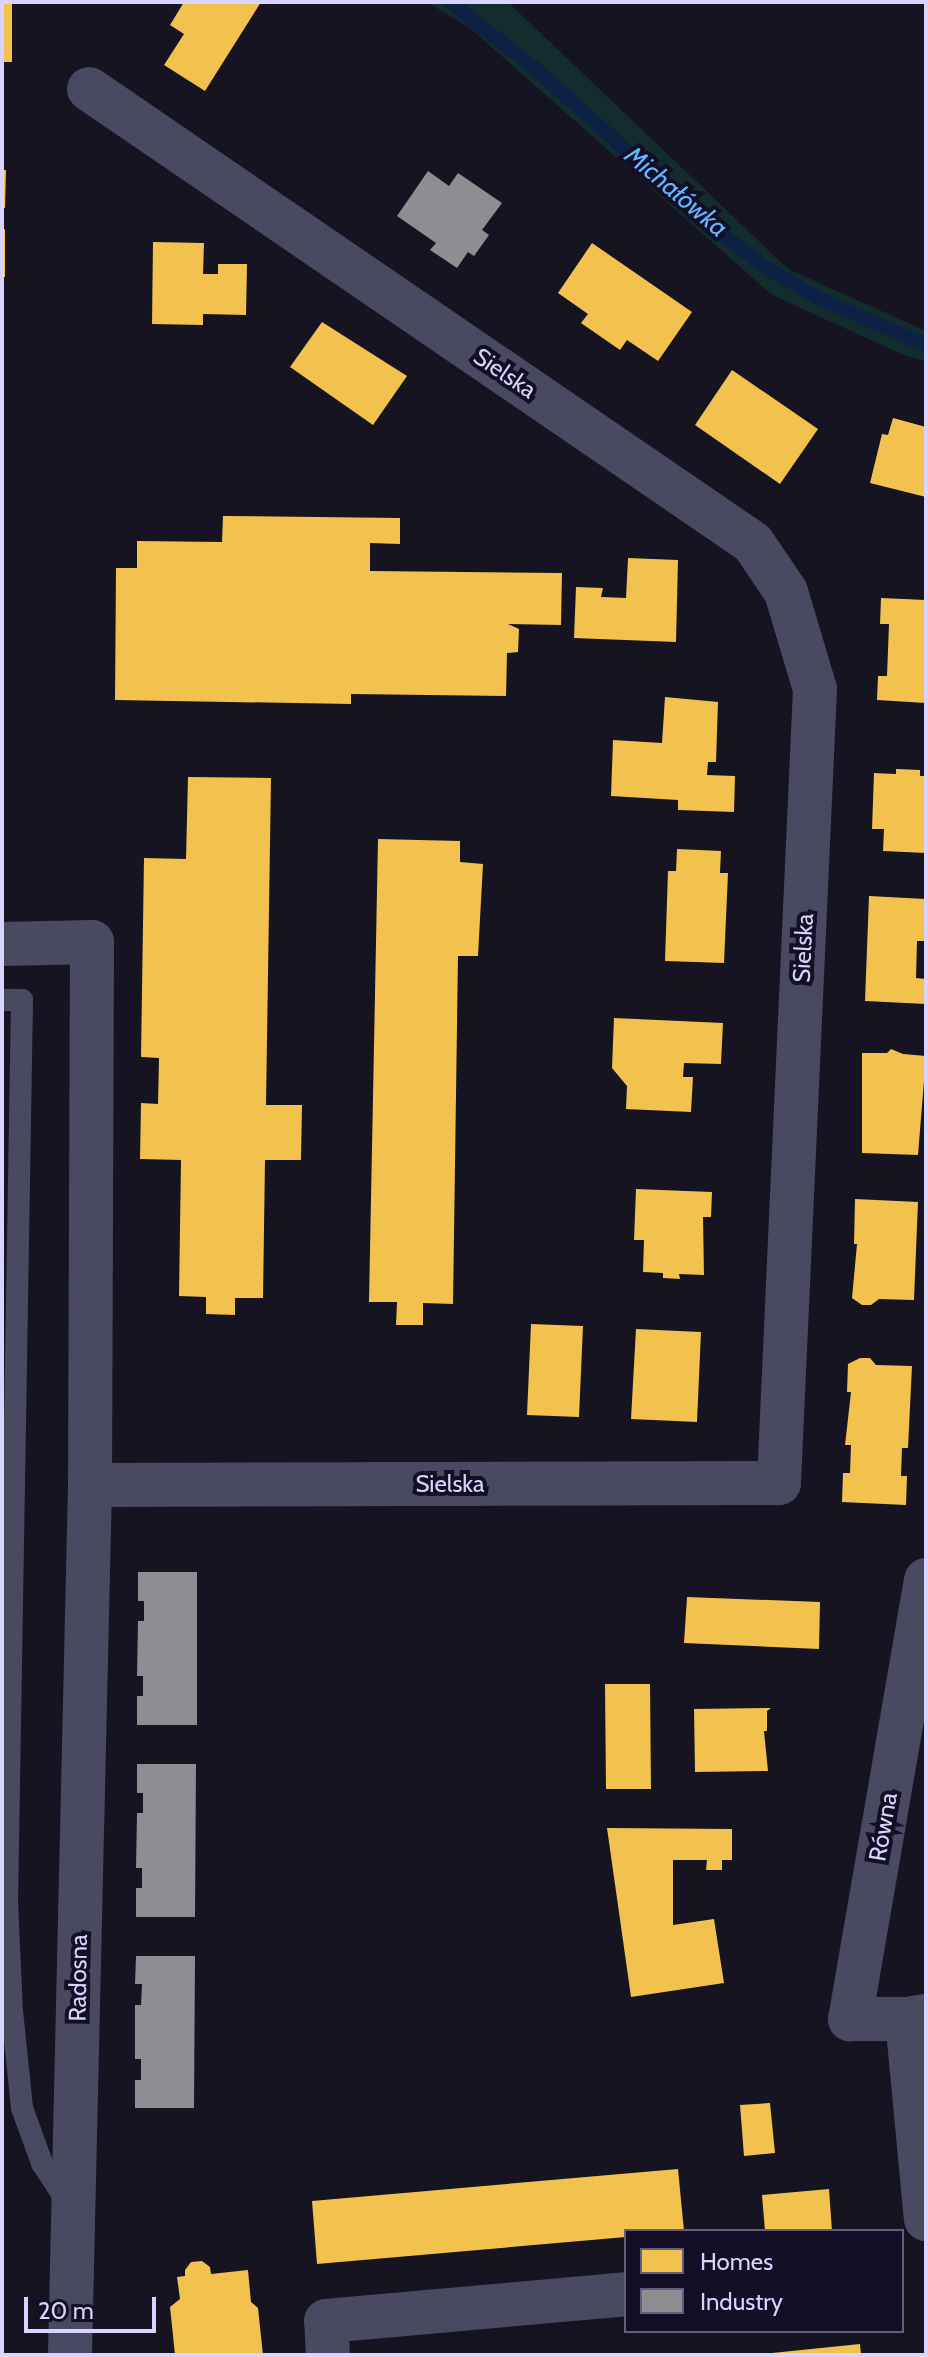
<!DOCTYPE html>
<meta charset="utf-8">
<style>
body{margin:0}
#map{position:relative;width:928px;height:2357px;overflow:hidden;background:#161421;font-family:Cabin,sans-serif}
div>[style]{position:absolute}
.green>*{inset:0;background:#132c2d}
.homes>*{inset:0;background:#f2c14e}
.industry>*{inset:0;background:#8d8d92}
.stream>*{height:14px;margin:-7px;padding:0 7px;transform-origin:7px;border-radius:7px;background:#0d2144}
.service>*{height:22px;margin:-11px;padding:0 11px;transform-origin:11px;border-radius:11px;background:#4a4962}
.minor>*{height:44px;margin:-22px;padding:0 22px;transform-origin:22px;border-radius:22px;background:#4a4962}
span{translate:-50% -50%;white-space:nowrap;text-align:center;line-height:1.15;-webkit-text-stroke:8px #130f26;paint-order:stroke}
.street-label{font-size:24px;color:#d9d4ff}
.water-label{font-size:26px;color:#62b6ff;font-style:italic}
.frame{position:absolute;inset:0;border:4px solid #d9d4ff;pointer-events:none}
.legend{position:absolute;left:624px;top:2229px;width:280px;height:104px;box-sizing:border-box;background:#130f26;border:2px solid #625e7d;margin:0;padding:10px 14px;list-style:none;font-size:24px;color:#d9d4ff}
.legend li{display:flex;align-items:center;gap:16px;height:40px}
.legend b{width:40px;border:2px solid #625e7d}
.scale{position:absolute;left:24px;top:2297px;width:132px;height:36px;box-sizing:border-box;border:4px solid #d9d4ff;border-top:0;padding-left:10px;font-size:24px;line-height:28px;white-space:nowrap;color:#d9d4ff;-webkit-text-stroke:6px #130f26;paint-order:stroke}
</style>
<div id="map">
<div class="green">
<div style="clip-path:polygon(427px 2px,508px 2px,788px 269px,926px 331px,926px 361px,906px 356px,772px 295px,471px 29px)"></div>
</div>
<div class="homes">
<div style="clip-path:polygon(2px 2px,12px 2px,12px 62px,2px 62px)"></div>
<div style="clip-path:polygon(184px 2px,261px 2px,205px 91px,164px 65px,184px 34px,170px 25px)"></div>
<div style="clip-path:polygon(2px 170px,6px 170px,5px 208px,2px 209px)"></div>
<div style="clip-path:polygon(5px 229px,5px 277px,2px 277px,2px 230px)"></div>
<div style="clip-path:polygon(153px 242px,204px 243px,203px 274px,218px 274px,218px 264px,247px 264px,246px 315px,203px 314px,203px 325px,152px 324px)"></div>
<div style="clip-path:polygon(592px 243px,692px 312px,658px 361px,627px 340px,620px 350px,581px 323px,588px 314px,558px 293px)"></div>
<div style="clip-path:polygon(322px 322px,407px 376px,373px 425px,290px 367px)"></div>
<div style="clip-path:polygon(732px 370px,818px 429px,780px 484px,695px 425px)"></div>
<div style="clip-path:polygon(893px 418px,926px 427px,926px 497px,870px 483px,882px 434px,888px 435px)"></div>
<div style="clip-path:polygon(223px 516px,400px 518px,400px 544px,370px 543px,370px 571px,562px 573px,561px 625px,508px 624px,519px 629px,518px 652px,507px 653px,506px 696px,351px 694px,351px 704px,115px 700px,116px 568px,137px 568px,137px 541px,222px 542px)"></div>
<div style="clip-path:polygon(628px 558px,678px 560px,676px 642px,574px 638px,576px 587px,603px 588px,601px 597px,626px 598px)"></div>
<div style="clip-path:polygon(881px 598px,926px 600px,926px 703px,877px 700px,878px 676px,887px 676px,889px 624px,880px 624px)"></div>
<div style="clip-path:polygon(665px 697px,718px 702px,716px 762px,708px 762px,707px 775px,735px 776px,734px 812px,678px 810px,678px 800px,611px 796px,613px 740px,662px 743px)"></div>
<div style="clip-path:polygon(896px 769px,920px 770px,920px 776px,926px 776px,926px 853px,883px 851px,884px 829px,872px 829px,874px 773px,896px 774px)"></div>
<div style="clip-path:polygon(188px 777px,271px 778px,266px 1105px,302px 1105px,301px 1160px,265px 1160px,263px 1298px,235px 1298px,235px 1315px,206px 1314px,206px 1297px,179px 1296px,181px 1160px,140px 1159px,141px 1103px,158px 1104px,159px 1058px,141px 1057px,144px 858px,186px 859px)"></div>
<div style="clip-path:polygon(378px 839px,460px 841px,460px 862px,483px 864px,478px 956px,458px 956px,453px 1304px,423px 1303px,423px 1325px,396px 1325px,397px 1302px,369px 1302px)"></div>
<div style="clip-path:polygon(677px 849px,721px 851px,720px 873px,728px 873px,724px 963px,665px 961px,668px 871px,676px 871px)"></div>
<div style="clip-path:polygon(869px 896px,926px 899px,926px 941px,917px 941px,916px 978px,926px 979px,926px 1004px,865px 1001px)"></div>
<div style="clip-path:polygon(614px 1018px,723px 1023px,721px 1064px,684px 1063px,683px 1077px,693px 1077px,691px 1112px,626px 1109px,627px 1086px,612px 1068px)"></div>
<div style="clip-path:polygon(891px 1049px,903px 1054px,926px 1056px,918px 1155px,862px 1153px,862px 1053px,887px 1053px)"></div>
<div style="clip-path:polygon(636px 1189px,712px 1192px,711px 1217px,703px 1217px,704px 1275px,679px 1274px,680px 1279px,663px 1278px,663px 1273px,643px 1272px,644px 1240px,634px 1240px)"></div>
<div style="clip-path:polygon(855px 1199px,918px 1202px,914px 1300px,879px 1299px,871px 1305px,862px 1305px,852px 1298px,857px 1244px,854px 1244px)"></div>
<div style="clip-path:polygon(531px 1324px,583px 1326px,579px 1417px,527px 1415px)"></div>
<div style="clip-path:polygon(636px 1329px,701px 1332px,697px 1422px,631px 1419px)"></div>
<div style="clip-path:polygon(860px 1358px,870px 1358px,876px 1365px,912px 1366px,908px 1448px,902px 1448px,901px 1476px,907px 1476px,906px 1505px,842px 1502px,843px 1473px,850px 1473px,851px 1445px,845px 1445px,851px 1392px,847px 1392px,848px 1364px)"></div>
<div style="clip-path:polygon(687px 1597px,820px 1602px,819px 1649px,684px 1643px)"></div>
<div style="clip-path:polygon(605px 1684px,650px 1684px,651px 1789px,606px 1789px)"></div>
<div style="clip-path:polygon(771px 1708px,767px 1711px,767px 1731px,764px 1731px,768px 1771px,695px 1772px,694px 1709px)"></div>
<div style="clip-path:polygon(607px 1828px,732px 1829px,732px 1860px,722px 1860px,722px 1870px,706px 1870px,707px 1860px,673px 1860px,673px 1925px,714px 1919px,724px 1983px,631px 1997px)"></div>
<div style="clip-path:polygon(770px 2103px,775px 2153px,744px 2156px,740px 2105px)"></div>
<div style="clip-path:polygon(678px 2169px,684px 2231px,626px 2231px,626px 2237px,317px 2264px,312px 2201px)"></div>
<div style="clip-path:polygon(829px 2189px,832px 2231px,765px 2231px,762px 2195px)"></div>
<div style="clip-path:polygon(202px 2261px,210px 2267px,211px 2274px,248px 2270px,251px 2302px,258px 2308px,263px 2355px,175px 2355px,170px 2307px,180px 2299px,177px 2277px,185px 2276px,185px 2270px,191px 2262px)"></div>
<div style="clip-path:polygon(860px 2344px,861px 2355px,772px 2355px,772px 2353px)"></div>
</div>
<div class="industry">
<div style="clip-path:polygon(428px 171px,449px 186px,458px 173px,502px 203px,482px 230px,489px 235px,474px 256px,468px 252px,457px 268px,430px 250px,436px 243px,397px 216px)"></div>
<div style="clip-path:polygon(138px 1572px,197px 1572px,197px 1725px,137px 1725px,137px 1696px,143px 1696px,143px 1676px,137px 1676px,138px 1621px,144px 1621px,144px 1601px,138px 1601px)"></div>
<div style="clip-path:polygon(137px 1764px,196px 1764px,195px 1917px,136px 1917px,136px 1888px,142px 1888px,142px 1868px,136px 1868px,137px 1813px,143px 1813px,143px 1793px,137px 1793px)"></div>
<div style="clip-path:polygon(136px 1956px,195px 1956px,194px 2108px,135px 2108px,135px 2080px,141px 2080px,141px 2059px,135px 2059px,135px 2005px,141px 2005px,142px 1984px,135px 1984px)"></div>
</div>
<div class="stream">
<div style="left:450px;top:2px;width:112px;rotate:38.1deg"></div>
<div style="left:538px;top:71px;width:224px;rotate:41.9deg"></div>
<div style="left:705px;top:221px;width:76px;rotate:37.5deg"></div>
<div style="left:765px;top:267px;width:64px;rotate:30.2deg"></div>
<div style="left:820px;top:299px;width:116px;rotate:23.5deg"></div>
</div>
<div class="service">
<div style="left:2px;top:1000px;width:20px"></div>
<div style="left:22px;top:1000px;width:902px;rotate:90.95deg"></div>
<div style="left:7px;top:1902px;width:109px;rotate:87.4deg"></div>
<div style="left:12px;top:2011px;width:98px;rotate:84.1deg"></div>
<div style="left:22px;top:2108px;width:59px;rotate:70deg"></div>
<div style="left:42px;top:2163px;width:48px;rotate:57deg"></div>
</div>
<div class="minor">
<div style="left:89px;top:89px;width:804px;rotate:34.36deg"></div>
<div style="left:753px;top:543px;width:59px;rotate:56deg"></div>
<div style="left:786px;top:592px;width:101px;rotate:73.4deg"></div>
<div style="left:815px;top:689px;width:795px;rotate:92.6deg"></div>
<div style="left:779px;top:1483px;width:689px;rotate:179.83deg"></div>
<div style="left:2px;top:944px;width:90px;rotate:-1.3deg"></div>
<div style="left:92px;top:942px;width:543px;rotate:90.21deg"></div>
<div style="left:90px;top:1485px;width:870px;rotate:91.32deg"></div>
<div style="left:926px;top:1580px;width:446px;rotate:99.8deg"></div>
<div style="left:850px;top:2019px;width:57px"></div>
<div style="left:907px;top:2019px;width:19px;rotate:-9deg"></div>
<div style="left:907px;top:2019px;width:201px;rotate:84.6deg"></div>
<div style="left:328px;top:2355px;width:34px;rotate:-93deg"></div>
<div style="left:326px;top:2321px;width:301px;rotate:-5.1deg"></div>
</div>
<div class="street-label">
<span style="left:505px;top:373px;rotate:34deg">Sielska</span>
<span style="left:803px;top:948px;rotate:-87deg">Sielska</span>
<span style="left:450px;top:1484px">Sielska</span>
<span style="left:883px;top:1827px;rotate:-80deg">Równa</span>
<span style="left:78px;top:1978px;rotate:-89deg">Radosna</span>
</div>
<div class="water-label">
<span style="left:676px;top:192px;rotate:40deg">Michałówka</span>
</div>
<div class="frame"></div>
<ul class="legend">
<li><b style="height:22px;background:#f2c14e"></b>Homes</li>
<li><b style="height:22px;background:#8d8d92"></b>Industry</li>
</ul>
<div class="scale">20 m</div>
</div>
